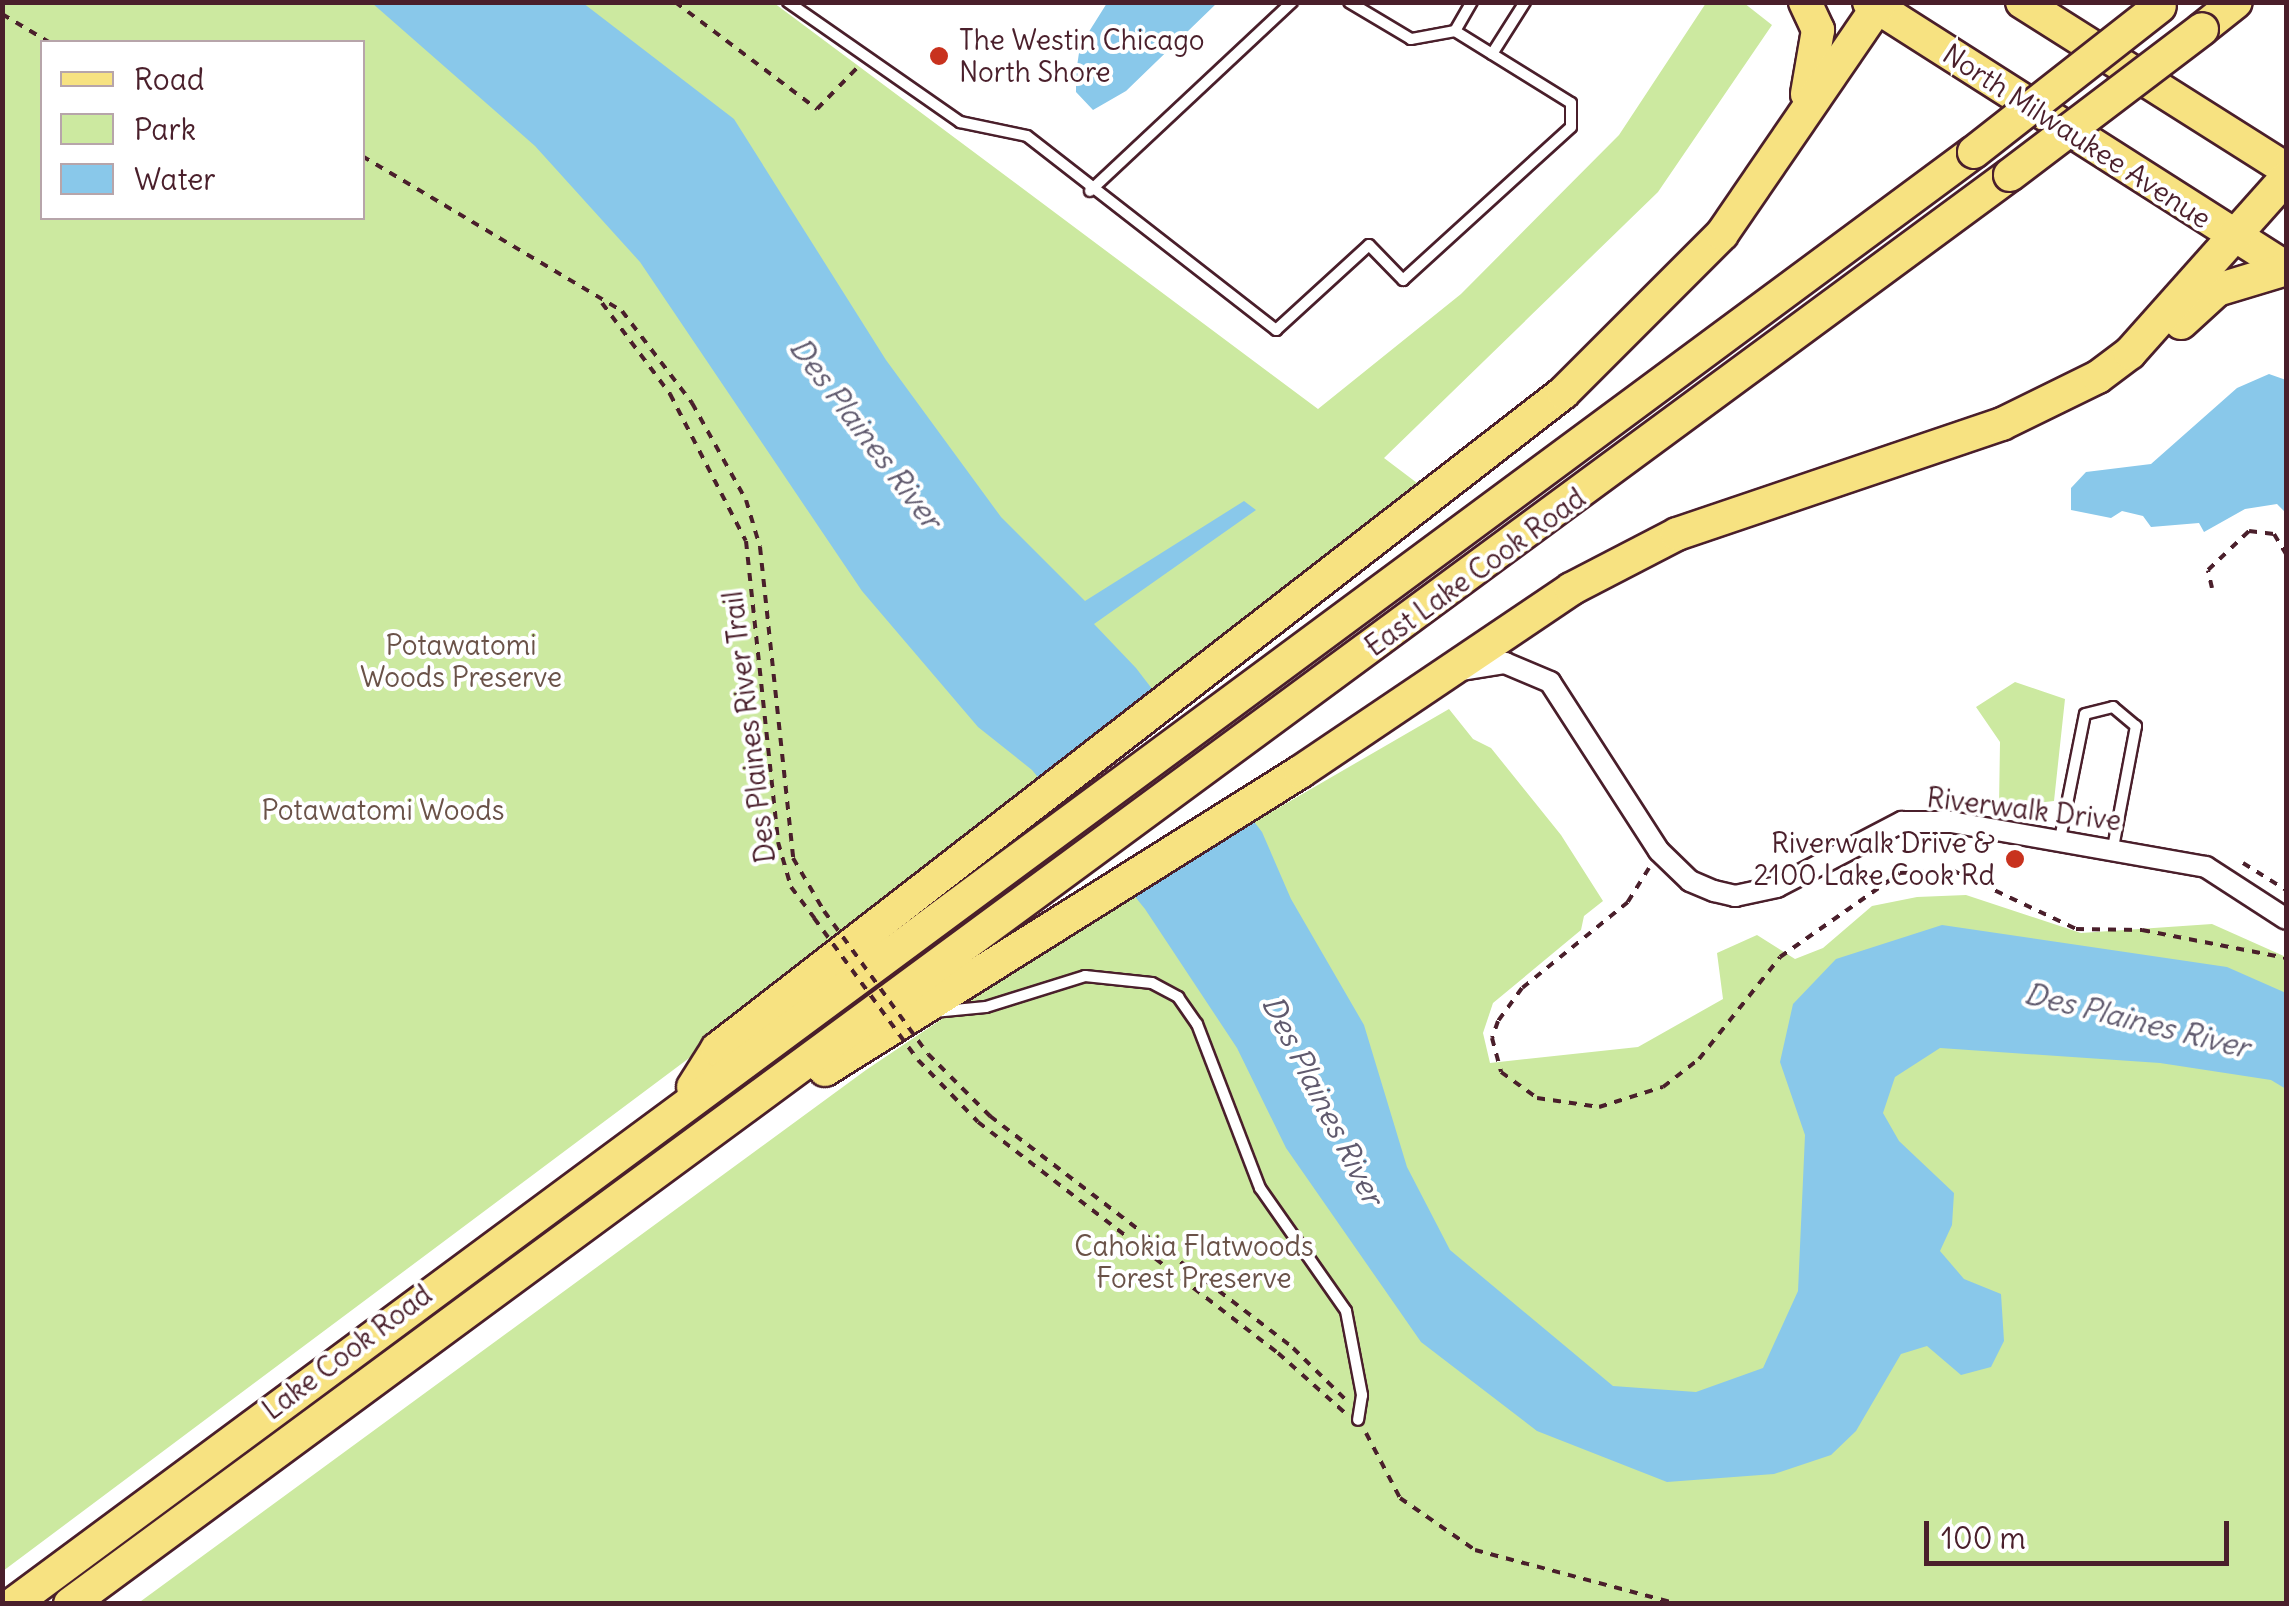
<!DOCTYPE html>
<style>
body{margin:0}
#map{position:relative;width:2289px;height:1606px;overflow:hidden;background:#fff;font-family:Delius,sans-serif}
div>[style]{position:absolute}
.green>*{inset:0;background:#cce9a0}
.water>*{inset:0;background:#89c8ea}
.pier>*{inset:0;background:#fff}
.path>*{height:4px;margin-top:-2px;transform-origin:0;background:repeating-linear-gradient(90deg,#4a1f2b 0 8px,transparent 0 16px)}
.roads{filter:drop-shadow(2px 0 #4a1f2b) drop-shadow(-2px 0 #4a1f2b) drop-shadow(0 2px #4a1f2b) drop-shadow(0 -2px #4a1f2b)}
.lane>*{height:10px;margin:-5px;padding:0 5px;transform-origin:5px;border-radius:5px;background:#fff}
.street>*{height:20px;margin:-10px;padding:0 10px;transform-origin:10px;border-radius:10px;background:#fff}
.primary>*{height:32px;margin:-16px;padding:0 16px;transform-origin:16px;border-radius:16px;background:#f7e281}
.path-bridge>*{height:4px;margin-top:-2px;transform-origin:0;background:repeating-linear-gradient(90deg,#4a1f2b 0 8px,transparent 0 16px)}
.bridges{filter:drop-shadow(2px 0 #4a1f2b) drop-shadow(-2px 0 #4a1f2b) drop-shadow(0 2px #4a1f2b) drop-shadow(0 -2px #4a1f2b)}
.primary-bridge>*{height:32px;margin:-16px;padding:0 16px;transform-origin:16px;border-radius:16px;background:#f7e281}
.dots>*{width:28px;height:28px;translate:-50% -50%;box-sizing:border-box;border:5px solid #fff;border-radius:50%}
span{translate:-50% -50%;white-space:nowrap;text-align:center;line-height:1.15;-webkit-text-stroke:8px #fff;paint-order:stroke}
.poi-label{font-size:28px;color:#4a1f2b}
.left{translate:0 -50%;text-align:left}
.right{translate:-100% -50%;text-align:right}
.street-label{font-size:28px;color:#4a1f2b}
.park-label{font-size:28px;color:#6a5248}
.water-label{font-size:30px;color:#605a6e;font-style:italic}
.frame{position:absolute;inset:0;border:5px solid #4a1f2b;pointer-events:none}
.legend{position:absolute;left:40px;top:40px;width:325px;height:180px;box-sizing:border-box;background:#fff;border:2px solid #b7a5aa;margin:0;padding:12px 18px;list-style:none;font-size:30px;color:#4a1f2b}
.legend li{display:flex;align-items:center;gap:20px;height:50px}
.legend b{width:50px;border:2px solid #b7a5aa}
.scale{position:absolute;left:1924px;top:1521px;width:305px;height:45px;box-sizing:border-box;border:5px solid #4a1f2b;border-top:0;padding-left:12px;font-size:30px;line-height:35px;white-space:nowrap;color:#4a1f2b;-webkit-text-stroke:8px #fff;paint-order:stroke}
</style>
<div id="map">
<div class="green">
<div style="clip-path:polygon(evenodd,3px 3px,774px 3px,1318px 409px,1461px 294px,1619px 135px,1706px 3px,1744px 3px,1772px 25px,1658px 192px,1384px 458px,1429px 492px,823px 958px,3px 1571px,3px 3px,42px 42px,362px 42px,362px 218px,42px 218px,42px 42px)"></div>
<div style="clip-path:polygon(2015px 682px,2065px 699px,2054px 801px,1999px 807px,2000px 742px,1976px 707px)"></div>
<div style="clip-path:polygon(1449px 709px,1473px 739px,1491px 748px,1561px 835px,1603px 901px,1584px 916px,1581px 930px,1493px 1003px,1483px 1033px,1490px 1063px,1638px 1047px,1723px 999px,1717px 953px,1757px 935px,1795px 959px,1823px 948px,1872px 906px,1917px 897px,1966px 895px,2081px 933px,2212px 924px,2286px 957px,2286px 1603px,137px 1604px,866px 1070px,1116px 902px)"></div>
</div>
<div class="water">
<div style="clip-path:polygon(372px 3px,583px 3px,734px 119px,886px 360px,1001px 517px,1085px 601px,1244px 501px,1256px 510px,1094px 624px,1136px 668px,1262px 832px,1291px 899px,1364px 1025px,1407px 1167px,1450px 1250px,1613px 1386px,1696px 1392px,1763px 1368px,1798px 1291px,1805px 1135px,1780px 1062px,1793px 1004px,1836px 959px,1942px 925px,2227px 967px,2286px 993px,2286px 1089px,2271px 1080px,2160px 1063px,1940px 1048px,1895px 1077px,1883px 1113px,1899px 1141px,1954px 1193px,1952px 1225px,1940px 1251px,1964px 1279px,2001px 1294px,2004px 1341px,1991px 1367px,1961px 1375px,1927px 1346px,1901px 1354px,1856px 1431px,1831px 1455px,1774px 1474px,1667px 1482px,1537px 1431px,1421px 1342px,1286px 1148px,1237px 1048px,1145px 909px,1032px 770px,978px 727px,862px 591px,640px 262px,535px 146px)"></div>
<div style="clip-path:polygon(1107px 3px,1107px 2px,1217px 3px,1126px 91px,1093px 110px,1076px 92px,1076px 73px,1080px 46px)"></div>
<div style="clip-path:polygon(2269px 374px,2286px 380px,2286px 513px,2277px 504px,2245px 509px,2204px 532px,2199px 523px,2151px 527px,2143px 516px,2122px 511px,2111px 518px,2071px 510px,2071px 488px,2086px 472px,2151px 464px,2237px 388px)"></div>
</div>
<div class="pier">
<div style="clip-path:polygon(1160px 692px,1258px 820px,1128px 896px,1038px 785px)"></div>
</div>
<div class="path">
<div style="left:675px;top:2px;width:178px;rotate:37deg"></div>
<div style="left:817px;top:109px;width:57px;rotate:-45.7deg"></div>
<div style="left:2px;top:14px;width:55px;rotate:30.8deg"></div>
<div style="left:362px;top:156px;width:303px;rotate:30.8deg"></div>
<div style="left:622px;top:311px;width:116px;rotate:52.7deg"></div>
<div style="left:692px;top:403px;width:111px;rotate:60.9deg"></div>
<div style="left:746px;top:500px;width:49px;rotate:73.4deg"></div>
<div style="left:760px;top:547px;width:313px;rotate:83.9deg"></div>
<div style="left:793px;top:858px;width:61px;rotate:59.7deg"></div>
<div style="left:602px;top:303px;width:114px;rotate:53.2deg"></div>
<div style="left:670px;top:394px;width:165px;rotate:62.7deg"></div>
<div style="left:746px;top:541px;width:303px;rotate:83.9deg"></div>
<div style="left:778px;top:842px;width:47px;rotate:73.9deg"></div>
<div style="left:791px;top:887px;width:39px;rotate:53deg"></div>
<div style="left:2212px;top:588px;width:18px;rotate:-103deg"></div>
<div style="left:2208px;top:570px;width:57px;rotate:-43.6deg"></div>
<div style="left:2249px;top:531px;width:25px;rotate:7deg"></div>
<div style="left:2274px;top:534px;width:23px;rotate:59deg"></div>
<div style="left:2243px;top:863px;width:51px;rotate:32.1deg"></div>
<div style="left:1649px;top:868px;width:40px;rotate:122deg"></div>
<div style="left:1628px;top:902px;width:136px;rotate:140.9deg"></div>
<div style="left:1522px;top:988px;width:41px;rotate:126deg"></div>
<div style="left:1498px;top:1021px;width:18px;rotate:109deg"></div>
<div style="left:1492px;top:1038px;width:35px;rotate:75deg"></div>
<div style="left:1501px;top:1072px;width:44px;rotate:35.8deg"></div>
<div style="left:1537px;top:1098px;width:63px;rotate:8.3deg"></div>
<div style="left:1599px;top:1107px;width:67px;rotate:-17.4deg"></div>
<div style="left:1663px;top:1087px;width:46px;rotate:-37.9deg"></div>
<div style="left:1699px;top:1059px;width:130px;rotate:-51.5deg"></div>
<div style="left:1780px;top:957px;width:146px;rotate:-35deg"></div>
<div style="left:1900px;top:873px;width:52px;rotate:-3.3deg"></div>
<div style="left:1952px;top:870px;width:137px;rotate:25.4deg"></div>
<div style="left:2076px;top:929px;width:66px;rotate:0.9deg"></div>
<div style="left:2142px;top:930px;width:147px;rotate:11deg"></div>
<div style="left:928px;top:1054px;width:88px;rotate:45deg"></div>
<div style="left:990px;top:1116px;width:382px;rotate:37.4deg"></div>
<div style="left:1293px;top:1348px;width:73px;rotate:44.4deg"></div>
<div style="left:918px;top:1060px;width:86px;rotate:45.9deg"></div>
<div style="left:978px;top:1122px;width:379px;rotate:37.6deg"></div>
<div style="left:1278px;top:1353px;width:90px;rotate:41.8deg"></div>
<div style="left:1366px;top:1433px;width:73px;rotate:62.4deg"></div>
<div style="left:1400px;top:1498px;width:91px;rotate:34.7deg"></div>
<div style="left:1475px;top:1550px;width:210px;rotate:14.9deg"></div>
</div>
<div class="roads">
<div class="lane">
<div style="left:788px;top:2px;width:210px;rotate:34.9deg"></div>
<div style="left:960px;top:122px;width:68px;rotate:11.8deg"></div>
<div style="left:1027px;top:136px;width:316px;rotate:37.9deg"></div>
<div style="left:1276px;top:330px;width:126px;rotate:-42.4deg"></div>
<div style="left:1369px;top:245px;width:49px;rotate:45.8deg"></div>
<div style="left:1403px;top:280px;width:227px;rotate:-42.3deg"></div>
<div style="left:1571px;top:127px;width:24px;rotate:-90deg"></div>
<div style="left:1571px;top:103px;width:137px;rotate:-148.2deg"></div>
<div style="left:1455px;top:31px;width:45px;rotate:169.7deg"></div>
<div style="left:1411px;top:39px;width:72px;rotate:-149.2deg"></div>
<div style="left:1455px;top:31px;width:34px;rotate:-60deg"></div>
<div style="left:1492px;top:54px;width:62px;rotate:-57.6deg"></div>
<div style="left:1090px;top:191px;width:277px;rotate:-43.1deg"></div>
<div style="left:2060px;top:839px;width:127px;rotate:-78.7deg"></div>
<div style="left:2085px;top:714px;width:29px;rotate:-14deg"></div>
<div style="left:2113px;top:707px;width:30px;rotate:40deg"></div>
<div style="left:2136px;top:726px;width:124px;rotate:100.7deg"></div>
<div style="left:934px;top:1012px;width:52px;rotate:-5.5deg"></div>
<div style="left:986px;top:1007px;width:104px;rotate:-17.4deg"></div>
<div style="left:1085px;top:976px;width:67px;rotate:6deg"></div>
<div style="left:1152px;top:983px;width:30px;rotate:28deg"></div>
<div style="left:1178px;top:997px;width:33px;rotate:55deg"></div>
<div style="left:1197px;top:1024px;width:176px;rotate:69deg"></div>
<div style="left:1260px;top:1188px;width:150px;rotate:55deg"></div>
<div style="left:1346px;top:1311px;width:86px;rotate:79.2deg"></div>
<div style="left:1362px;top:1395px;width:25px;rotate:99deg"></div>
</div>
<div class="street">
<div style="left:1462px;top:670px;width:44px;rotate:-9.2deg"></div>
<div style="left:1505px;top:663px;width:49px;rotate:22.9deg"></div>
<div style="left:1550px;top:682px;width:201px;rotate:57.2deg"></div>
<div style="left:1659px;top:851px;width:43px;rotate:44.1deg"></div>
<div style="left:1690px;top:881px;width:26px;rotate:23deg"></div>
<div style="left:1714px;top:891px;width:22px;rotate:13deg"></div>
<div style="left:1735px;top:896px;width:43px;rotate:-12.1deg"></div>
<div style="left:1777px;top:887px;width:141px;rotate:-27.5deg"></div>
<div style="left:1902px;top:822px;width:49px"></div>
<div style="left:1951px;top:822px;width:259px;rotate:10deg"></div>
<div style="left:2206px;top:867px;width:95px;rotate:33deg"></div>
</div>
<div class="primary">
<div style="left:1805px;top:2px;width:31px;rotate:65deg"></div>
<div style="left:1818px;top:30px;width:65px;rotate:99.8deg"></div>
<div style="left:1869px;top:2px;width:495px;rotate:32.5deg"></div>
<div style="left:2022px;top:2px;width:312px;rotate:32.3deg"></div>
<div style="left:2202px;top:29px;width:43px;rotate:-38.5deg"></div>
<div style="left:2181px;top:323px;width:49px;rotate:-42.5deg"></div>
<div style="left:2217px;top:290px;width:72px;rotate:-16.9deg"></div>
<div style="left:825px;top:1070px;width:561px;rotate:-32.1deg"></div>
<div style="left:1300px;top:772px;width:327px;rotate:-34deg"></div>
<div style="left:1571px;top:589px;width:119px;rotate:-27.4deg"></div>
<div style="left:1677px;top:534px;width:343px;rotate:-18.7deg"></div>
<div style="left:2002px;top:424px;width:107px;rotate:-26.1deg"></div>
<div style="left:2098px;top:377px;width:40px;rotate:-37deg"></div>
<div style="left:2130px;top:353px;width:234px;rotate:-48.3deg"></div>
<div style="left:693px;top:1087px;width:45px;rotate:-57.7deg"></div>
<div style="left:717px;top:1049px;width:1071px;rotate:-37.79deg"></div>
<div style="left:1563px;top:393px;width:225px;rotate:-45deg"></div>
<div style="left:1722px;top:234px;width:281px;rotate:-55.6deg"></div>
<div style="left:13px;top:1604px;width:2440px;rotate:-36.52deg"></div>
<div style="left:70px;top:1604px;width:2409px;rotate:-36.38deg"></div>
</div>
</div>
<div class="path-bridge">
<div style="left:824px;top:911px;width:177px;rotate:54deg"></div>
<div style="left:814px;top:918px;width:176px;rotate:53.8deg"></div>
</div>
<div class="bridges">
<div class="primary-bridge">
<div style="left:1974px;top:152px;width:236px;rotate:-38.1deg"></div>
<div style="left:2010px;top:175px;width:241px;rotate:-37.2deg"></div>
</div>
</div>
<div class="dots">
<div style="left:939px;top:56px;background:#c8321e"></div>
<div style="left:2015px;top:859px;background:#c8321e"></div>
</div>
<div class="poi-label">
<span class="left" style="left:959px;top:56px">The Westin Chicago<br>North Shore</span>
<span class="right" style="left:1995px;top:859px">Riverwalk Drive &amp;<br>2100 Lake Cook Rd</span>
</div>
<div class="street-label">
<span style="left:2077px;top:136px;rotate:33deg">North Milwaukee Avenue</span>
<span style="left:1475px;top:572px;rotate:-36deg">East Lake Cook Road</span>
<span style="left:749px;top:727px;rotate:-97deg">Des Plaines River Trail</span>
<span style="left:2024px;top:809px;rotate:7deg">Riverwalk Drive</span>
<span style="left:347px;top:1352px;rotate:-37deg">Lake Cook Road</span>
</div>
<div class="park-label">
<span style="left:461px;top:661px">Potawatomi<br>Woods Preserve</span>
<span style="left:383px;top:810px">Potawatomi Woods</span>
<span style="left:1194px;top:1262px">Cahokia Flatwoods<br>Forest Preserve</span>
</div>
<div class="water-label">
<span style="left:866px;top:433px;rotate:53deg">Des Plaines River</span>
<span style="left:2137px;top:1020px;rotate:14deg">Des Plaines River</span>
<span style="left:1323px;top:1100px;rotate:63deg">Des Plaines River</span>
</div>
<div class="frame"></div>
<ul class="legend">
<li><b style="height:12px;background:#f7e281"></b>Road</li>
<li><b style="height:28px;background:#cce9a0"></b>Park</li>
<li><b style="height:28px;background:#89c8ea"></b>Water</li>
</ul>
<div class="scale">100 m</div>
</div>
